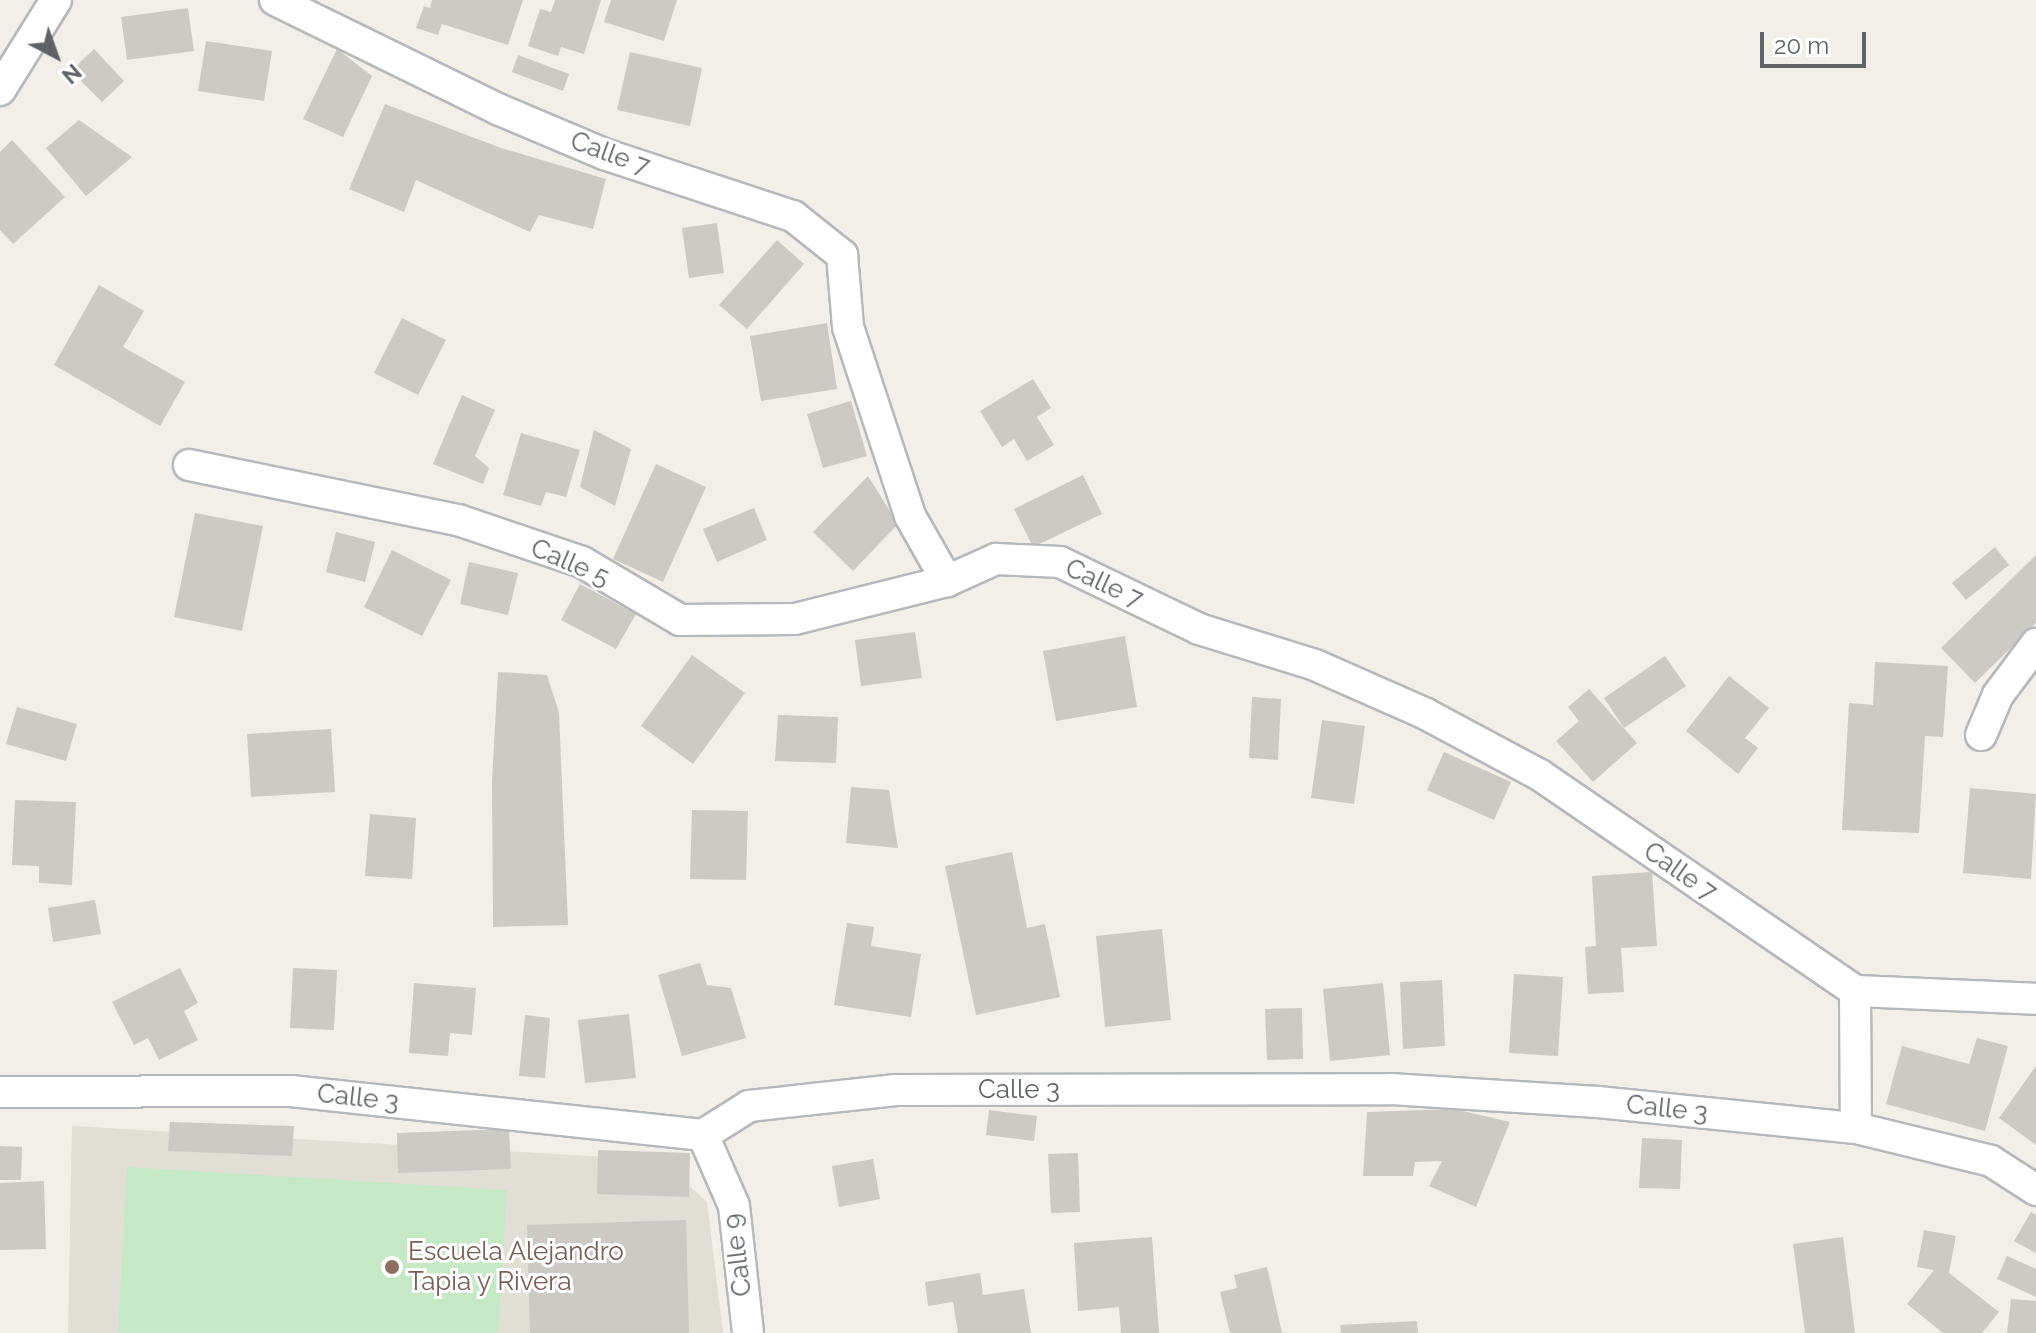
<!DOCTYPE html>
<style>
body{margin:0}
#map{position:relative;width:2036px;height:1333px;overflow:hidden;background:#f1efe8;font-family:Raleway,sans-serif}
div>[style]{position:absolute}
.education>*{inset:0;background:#e1ded6}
.green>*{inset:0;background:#c5e8c5}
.building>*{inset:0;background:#cccac5}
.roads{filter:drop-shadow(2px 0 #b5b8bc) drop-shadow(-2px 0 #b5b8bc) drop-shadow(0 2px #b5b8bc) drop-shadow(0 -2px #b5b8bc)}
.minor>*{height:30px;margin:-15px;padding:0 15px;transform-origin:15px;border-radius:15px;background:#fff}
.dots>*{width:22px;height:22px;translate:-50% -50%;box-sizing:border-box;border:4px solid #fff;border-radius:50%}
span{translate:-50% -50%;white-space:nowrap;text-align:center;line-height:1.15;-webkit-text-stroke:6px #fff;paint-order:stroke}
.street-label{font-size:26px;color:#5f6368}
.education-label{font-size:26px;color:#785e54}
.left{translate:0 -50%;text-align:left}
.north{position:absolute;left:16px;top:16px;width:80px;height:80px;-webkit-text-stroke:6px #fff;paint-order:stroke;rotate:139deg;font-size:22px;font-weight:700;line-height:32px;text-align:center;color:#5f6368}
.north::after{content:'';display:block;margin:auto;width:28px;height:36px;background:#5f6368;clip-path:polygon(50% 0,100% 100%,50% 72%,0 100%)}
.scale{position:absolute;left:1760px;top:32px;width:106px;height:36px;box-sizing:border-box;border:4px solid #5f6368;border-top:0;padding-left:10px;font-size:24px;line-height:28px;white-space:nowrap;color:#5f6368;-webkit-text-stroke:6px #fff;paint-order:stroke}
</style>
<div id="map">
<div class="education">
<div style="clip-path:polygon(72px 1126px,660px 1160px,707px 1202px,723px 1333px,68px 1333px)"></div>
</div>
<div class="green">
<div style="clip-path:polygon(127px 1167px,507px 1190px,498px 1333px,118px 1333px)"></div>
</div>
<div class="building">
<div style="clip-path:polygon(432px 0,523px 0,508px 45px,442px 24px,438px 35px,416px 28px,424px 6px,430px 8px)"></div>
<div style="clip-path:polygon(555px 0,601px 0,584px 54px,561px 47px,558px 56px,528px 46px,540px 9px,551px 12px)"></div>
<div style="clip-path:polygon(611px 0,677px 0,664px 41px,604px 22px)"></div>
<div style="clip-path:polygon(188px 8px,194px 51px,127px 60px,121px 17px)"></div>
<div style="clip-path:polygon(206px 41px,272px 51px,264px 101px,198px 91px)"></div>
<div style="clip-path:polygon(94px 49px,124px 81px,102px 102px,71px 71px)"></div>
<div style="clip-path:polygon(337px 49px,372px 76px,343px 137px,303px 119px)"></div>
<div style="clip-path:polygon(630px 52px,702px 68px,690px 126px,617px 110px)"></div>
<div style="clip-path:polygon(518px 55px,569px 74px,563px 91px,512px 72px)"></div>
<div style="clip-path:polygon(385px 104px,501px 148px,606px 179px,593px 229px,539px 215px,530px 232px,416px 180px,404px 212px,349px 189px)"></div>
<div style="clip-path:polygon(79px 120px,132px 157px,86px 196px,46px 148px)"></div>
<div style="clip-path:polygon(12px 140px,65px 197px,13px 244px,0 230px,0 152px)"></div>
<div style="clip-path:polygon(717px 223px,724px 273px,689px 278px,682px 228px)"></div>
<div style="clip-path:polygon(777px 240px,804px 264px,747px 329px,719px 305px)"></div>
<div style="clip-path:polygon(99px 285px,144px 311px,123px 347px,185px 382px,160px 426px,54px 365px)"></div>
<div style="clip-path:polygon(402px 318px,446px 340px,418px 395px,374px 373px)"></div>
<div style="clip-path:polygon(827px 323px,837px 389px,761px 401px,750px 336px)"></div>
<div style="clip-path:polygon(1033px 379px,1051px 408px,1037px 417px,1054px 445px,1027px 461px,1014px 439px,1002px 447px,980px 411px)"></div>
<div style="clip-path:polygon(462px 395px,495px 410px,475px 456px,489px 468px,483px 484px,433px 464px)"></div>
<div style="clip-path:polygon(851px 401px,867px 456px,823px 468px,807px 414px)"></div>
<div style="clip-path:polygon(594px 430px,631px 449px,615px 506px,580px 487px)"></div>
<div style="clip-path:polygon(521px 433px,580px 450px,566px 497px,546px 492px,541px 506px,503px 495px)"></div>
<div style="clip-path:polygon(656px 464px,706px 487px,663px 582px,613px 559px)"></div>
<div style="clip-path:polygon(1083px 475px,1102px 514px,1033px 547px,1014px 509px)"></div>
<div style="clip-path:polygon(868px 476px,898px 524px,853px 571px,813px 532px)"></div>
<div style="clip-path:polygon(754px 508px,767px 540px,717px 562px,703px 529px)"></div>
<div style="clip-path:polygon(195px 513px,263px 526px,242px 631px,174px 617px)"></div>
<div style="clip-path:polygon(336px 532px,375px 542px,365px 582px,326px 572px)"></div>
<div style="clip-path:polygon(1995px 547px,2009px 565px,1966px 600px,1952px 583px)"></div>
<div style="clip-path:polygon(392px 550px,451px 580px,422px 636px,364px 607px)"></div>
<div style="clip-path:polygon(2036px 555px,2036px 623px,1975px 683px,1941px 648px)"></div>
<div style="clip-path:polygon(469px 562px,518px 573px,508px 615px,460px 604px)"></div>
<div style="clip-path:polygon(580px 584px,636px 614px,616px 649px,561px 620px)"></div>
<div style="clip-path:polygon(915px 632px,922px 678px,861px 686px,855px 640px)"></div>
<div style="clip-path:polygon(1125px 636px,1137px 707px,1056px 721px,1043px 651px)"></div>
<div style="clip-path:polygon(692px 655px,745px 693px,693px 764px,641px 726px)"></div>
<div style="clip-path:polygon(1665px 656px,1686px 686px,1624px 728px,1604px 698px)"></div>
<div style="clip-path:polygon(1875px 662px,1948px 666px,1943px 737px,1925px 736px,1919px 833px,1842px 830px,1849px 703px,1873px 705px)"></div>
<div style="clip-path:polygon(498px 672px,547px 675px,559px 713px,568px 925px,493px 927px,492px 781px)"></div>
<div style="clip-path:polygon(1729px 676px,1769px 708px,1745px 738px,1758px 748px,1738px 774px,1686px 731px)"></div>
<div style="clip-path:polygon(1589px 689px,1637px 743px,1593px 782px,1556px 741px,1579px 721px,1568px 707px)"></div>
<div style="clip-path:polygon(1252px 697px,1281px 699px,1278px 760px,1249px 758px)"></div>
<div style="clip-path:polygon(17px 707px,77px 724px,66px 761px,6px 744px)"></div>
<div style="clip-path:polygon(778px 715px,838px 717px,836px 763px,775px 761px)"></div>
<div style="clip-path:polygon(1322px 720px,1365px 726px,1354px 804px,1311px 798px)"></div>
<div style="clip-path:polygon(331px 729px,335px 792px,251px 797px,247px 734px)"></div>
<div style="clip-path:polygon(1444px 752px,1511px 782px,1494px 820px,1427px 790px)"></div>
<div style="clip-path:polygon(851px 787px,889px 790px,898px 848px,846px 843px)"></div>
<div style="clip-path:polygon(1970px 788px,2036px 794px,2031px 879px,1963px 873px)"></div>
<div style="clip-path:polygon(15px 800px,76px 802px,72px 885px,39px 883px,39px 866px,12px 865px)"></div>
<div style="clip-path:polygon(692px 810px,748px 811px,746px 880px,690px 879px)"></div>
<div style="clip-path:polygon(370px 814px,416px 818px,412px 879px,365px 876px)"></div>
<div style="clip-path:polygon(1012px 852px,1027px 928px,1045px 924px,1060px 997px,976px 1015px,945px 866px)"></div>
<div style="clip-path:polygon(1652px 872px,1657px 946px,1621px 948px,1624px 992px,1588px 994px,1585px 947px,1596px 946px,1592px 876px)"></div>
<div style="clip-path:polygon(95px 900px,101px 934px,53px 942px,48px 908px)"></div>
<div style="clip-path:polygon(847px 923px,874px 927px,871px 946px,921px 954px,911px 1017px,834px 1005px)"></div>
<div style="clip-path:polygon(1162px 929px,1171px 1020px,1105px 1027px,1096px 936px)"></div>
<div style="clip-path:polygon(700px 963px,707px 985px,731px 988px,746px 1038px,682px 1056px,658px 975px)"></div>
<div style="clip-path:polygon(180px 968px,198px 1003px,184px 1011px,198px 1040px,159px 1060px,148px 1038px,134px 1045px,112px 1002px)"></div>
<div style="clip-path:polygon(293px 968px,337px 970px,334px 1030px,290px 1028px)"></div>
<div style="clip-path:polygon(1514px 974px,1563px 977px,1558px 1056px,1509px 1053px)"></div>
<div style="clip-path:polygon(1442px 980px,1445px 1046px,1403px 1049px,1400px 982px)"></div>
<div style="clip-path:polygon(414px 983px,476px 988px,472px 1035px,450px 1033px,448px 1056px,409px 1053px)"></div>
<div style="clip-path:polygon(1383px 983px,1390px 1055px,1330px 1061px,1323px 989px)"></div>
<div style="clip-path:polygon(1302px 1008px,1303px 1059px,1267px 1060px,1265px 1009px)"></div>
<div style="clip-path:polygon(629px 1014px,636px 1078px,585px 1083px,578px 1020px)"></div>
<div style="clip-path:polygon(525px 1015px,550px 1018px,545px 1078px,519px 1076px)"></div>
<div style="clip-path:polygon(1977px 1038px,2008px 1046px,1985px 1131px,1886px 1104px,1902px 1046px,1969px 1064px)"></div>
<div style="clip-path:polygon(2036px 1066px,2036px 1145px,1999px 1118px)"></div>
<div style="clip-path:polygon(1454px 1109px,1510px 1122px,1476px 1207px,1429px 1186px,1442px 1161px,1415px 1162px,1413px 1176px,1363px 1176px,1367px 1112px)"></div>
<div style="clip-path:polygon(989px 1110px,1037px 1116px,1034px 1141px,986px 1135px)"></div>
<div style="clip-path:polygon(170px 1122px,294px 1126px,292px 1156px,168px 1151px)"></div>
<div style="clip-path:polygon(509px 1129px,511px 1169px,398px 1173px,397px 1133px)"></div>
<div style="clip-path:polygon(1642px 1138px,1682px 1140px,1680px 1189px,1639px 1188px)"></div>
<div style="clip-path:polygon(0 1146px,22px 1147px,21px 1180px,0 1180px)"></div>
<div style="clip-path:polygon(598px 1150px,690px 1153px,689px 1197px,597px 1194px)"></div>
<div style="clip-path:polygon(1078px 1153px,1080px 1212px,1051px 1213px,1048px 1154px)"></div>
<div style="clip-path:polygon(873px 1159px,880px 1199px,839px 1207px,832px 1166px)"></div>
<div style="clip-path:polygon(44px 1181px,46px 1249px,0 1250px,0 1183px)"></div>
<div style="clip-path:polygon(2031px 1212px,2036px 1215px,2036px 1253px,2014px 1241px)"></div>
<div style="clip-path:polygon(686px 1220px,689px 1333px,530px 1333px,527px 1225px)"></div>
<div style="clip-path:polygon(1924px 1230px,1956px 1236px,1949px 1273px,1999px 1312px,1982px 1333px,1943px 1333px,1907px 1304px,1934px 1270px,1917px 1267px)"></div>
<div style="clip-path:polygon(1152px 1237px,1159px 1333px,1121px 1333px,1119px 1307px,1078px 1311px,1074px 1243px)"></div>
<div style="clip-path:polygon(1843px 1237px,1855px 1333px,1805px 1333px,1793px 1244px)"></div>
<div style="clip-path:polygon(2007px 1256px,2036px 1269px,2036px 1297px,1997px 1279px)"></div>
<div style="clip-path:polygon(1267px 1267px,1282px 1333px,1230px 1333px,1220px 1292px,1237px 1288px,1234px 1275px)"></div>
<div style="clip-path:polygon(980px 1273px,983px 1295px,1024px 1289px,1031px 1333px,958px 1333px,953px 1302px,928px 1306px,925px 1282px)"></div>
<div style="clip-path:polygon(2011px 1299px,2036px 1301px,2036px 1333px,2007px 1333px)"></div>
<div style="clip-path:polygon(1417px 1321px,1418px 1333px,1341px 1333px,1340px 1325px)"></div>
</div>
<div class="roads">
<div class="minor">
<div style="left:275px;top:0;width:250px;rotate:26.1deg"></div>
<div style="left:500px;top:110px;width:113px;rotate:22.9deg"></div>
<div style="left:604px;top:154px;width:199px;rotate:18.2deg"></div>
<div style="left:793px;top:216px;width:63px;rotate:38.5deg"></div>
<div style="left:842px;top:255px;width:72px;rotate:85.2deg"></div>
<div style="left:848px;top:327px;width:199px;rotate:71.8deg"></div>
<div style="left:910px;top:516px;width:75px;rotate:60.4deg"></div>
<div style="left:0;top:90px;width:106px;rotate:-58.1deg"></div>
<div style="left:189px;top:465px;width:275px;rotate:11.6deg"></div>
<div style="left:458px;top:520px;width:131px;rotate:18.7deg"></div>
<div style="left:582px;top:562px;width:114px;rotate:30.6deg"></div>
<div style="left:680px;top:620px;width:115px;rotate:-0.5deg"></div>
<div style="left:795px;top:619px;width:157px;rotate:-14deg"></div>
<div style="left:947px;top:581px;width:54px;rotate:-24.2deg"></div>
<div style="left:996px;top:559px;width:64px;rotate:2.7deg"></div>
<div style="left:1060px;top:562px;width:154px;rotate:25.7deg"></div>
<div style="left:1199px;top:629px;width:121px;rotate:17.2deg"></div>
<div style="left:1315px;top:665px;width:121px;rotate:23.8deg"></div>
<div style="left:1426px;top:714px;width:129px;rotate:28.2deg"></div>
<div style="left:1540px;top:775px;width:382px;rotate:34.4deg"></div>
<div style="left:1855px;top:991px;width:181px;rotate:2.5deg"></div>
<div style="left:1981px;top:735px;width:43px;rotate:-67deg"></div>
<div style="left:1998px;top:695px;width:64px;rotate:-53.3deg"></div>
<div style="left:1855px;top:991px;width:137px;rotate:89.6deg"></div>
<div style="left:0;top:1092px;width:291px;rotate:-0.2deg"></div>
<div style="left:291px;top:1091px;width:414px;rotate:6.1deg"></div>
<div style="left:703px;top:1135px;width:54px;rotate:-32.2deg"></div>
<div style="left:749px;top:1106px;width:148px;rotate:-6.2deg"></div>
<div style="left:896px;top:1090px;width:494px;rotate:-0.1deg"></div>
<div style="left:1390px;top:1089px;width:208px;rotate:3.6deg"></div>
<div style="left:1598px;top:1102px;width:259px;rotate:5.8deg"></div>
<div style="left:1856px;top:1128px;width:139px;rotate:13.7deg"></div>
<div style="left:1991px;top:1161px;width:54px;rotate:32.8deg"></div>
<div style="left:703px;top:1135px;width:77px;rotate:66.4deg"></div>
<div style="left:734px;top:1206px;width:128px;rotate:83.7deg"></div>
</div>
</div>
<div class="dots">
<div style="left:392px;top:1267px;background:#8d6e63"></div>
</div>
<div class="street-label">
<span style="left:610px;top:154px;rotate:20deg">Calle 7</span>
<span style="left:570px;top:563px;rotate:23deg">Calle 5</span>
<span style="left:1104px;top:584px;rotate:25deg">Calle 7</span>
<span style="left:1680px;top:872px;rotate:35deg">Calle 7</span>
<span style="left:1019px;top:1090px">Calle 3</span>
<span style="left:358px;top:1098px;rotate:6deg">Calle 3</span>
<span style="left:1667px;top:1109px;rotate:6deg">Calle 3</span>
<span style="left:738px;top:1255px;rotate:-97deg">Calle 9</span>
</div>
<div class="education-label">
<span class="left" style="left:408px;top:1267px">Escuela Alejandro<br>Tapia y Rivera</span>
</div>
<div class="north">N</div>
<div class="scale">20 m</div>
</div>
